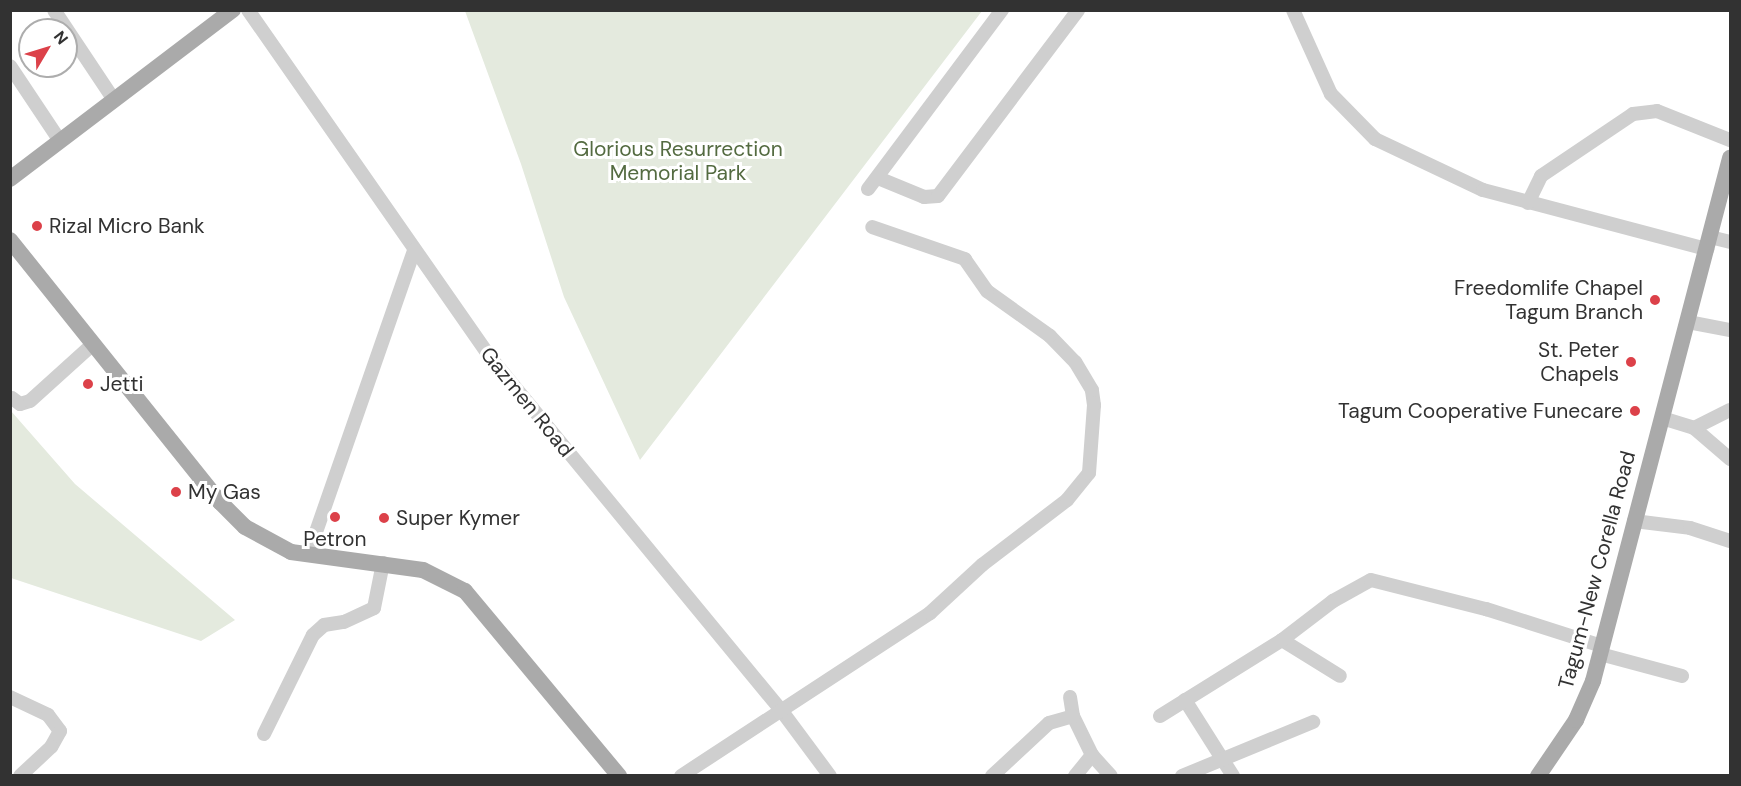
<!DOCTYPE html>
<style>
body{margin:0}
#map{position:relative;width:1741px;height:786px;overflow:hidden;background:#fff;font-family:"DM Sans",sans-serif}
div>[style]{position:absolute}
.green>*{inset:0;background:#e4eade}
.minor>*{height:14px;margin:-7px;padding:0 7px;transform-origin:7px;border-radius:7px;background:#cfcfcf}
.major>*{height:16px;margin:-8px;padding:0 8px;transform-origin:8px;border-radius:8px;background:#aaa}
.dots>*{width:16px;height:16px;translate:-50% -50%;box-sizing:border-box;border:3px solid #fff;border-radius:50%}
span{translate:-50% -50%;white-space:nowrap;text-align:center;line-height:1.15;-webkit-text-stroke:6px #fff;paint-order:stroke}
.park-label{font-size:21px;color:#546b41}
.poi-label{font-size:21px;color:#323232}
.left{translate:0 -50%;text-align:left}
.right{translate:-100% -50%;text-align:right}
.street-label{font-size:21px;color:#323232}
.frame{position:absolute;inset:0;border:12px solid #323232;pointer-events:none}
.north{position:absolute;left:18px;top:18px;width:60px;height:60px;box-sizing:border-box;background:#fff;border:2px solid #adadad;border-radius:50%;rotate:52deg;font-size:16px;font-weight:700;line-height:24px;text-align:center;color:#323232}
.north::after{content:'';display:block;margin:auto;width:21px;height:27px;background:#dc4149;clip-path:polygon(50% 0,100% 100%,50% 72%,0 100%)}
</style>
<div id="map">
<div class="green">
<div style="clip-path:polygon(465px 11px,465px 10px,982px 11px,640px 460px,564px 297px,521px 164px)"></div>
<div style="clip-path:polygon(11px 411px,75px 484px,235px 620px,201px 641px,11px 578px)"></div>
</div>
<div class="minor">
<div style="left:54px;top:10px;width:108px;rotate:56.3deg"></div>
<div style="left:248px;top:10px;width:423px;rotate:55.1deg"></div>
<div style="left:490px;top:357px;width:457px;rotate:50.5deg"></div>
<div style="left:781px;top:710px;width:82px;rotate:53.4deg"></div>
<div style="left:1293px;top:10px;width:92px;rotate:65.7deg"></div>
<div style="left:1331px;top:94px;width:63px;rotate:45.6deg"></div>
<div style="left:1375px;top:139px;width:119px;rotate:25.3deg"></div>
<div style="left:1483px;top:190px;width:232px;rotate:14.8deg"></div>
<div style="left:10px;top:66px;width:90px;rotate:56.3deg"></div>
<div style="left:878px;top:178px;width:50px;rotate:22.4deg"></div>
<div style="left:924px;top:197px;width:14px;rotate:-4deg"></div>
<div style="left:938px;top:196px;width:233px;rotate:-53deg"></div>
<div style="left:868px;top:189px;width:224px;rotate:-53.2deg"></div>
<div style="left:1528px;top:203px;width:30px;rotate:-64deg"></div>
<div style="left:1541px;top:176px;width:111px;rotate:-34deg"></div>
<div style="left:1633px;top:114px;width:24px;rotate:-7deg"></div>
<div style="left:1657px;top:111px;width:79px;rotate:21.7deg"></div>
<div style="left:1710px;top:237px;width:21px;rotate:14deg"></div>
<div style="left:1688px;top:322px;width:43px;rotate:10.8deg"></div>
<div style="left:12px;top:398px;width:10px;rotate:37deg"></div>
<div style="left:20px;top:404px;width:10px;rotate:-17deg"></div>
<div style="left:30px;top:401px;width:85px;rotate:-42.1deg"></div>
<div style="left:1662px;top:418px;width:34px;rotate:17deg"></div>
<div style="left:1694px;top:428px;width:48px;rotate:40.7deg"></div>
<div style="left:1694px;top:428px;width:40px;rotate:-26.6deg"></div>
<div style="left:1634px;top:521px;width:56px;rotate:7.1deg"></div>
<div style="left:1690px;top:528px;width:42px;rotate:18deg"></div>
<div style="left:308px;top:555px;width:323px;rotate:-70.8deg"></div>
<div style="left:1282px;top:640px;width:68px;rotate:31.8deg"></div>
<div style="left:1600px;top:654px;width:85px;rotate:15deg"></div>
<div style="left:10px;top:697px;width:42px;rotate:25.3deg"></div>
<div style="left:48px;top:715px;width:20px;rotate:53deg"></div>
<div style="left:60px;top:731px;width:18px;rotate:119deg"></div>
<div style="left:51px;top:747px;width:42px;rotate:136.9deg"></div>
<div style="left:1070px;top:697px;width:19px;rotate:81deg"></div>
<div style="left:1073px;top:716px;width:43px;rotate:64deg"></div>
<div style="left:1092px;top:755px;width:28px;rotate:48deg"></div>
<div style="left:1185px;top:700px;width:90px;rotate:57.7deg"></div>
<div style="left:1160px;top:716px;width:144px;rotate:-31.9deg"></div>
<div style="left:1282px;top:640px;width:64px;rotate:-37.4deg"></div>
<div style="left:1333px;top:601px;width:43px;rotate:-28.9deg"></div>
<div style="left:1371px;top:580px;width:119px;rotate:14.2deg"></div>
<div style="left:1486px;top:609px;width:122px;rotate:17.7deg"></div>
<div style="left:264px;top:734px;width:110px;rotate:-63.7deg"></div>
<div style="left:313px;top:635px;width:15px;rotate:-42deg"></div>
<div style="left:324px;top:625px;width:20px;rotate:-9deg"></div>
<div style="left:344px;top:622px;width:33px;rotate:-25deg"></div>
<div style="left:374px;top:608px;width:46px;rotate:-78.7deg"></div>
<div style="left:681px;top:776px;width:298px;rotate:-33.2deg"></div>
<div style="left:930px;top:613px;width:71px;rotate:-42.7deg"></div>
<div style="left:982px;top:565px;width:107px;rotate:-37.4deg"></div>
<div style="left:1067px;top:500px;width:35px;rotate:-51deg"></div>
<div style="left:1089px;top:473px;width:68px;rotate:-85.8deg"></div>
<div style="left:1094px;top:405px;width:15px;rotate:-98deg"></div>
<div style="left:1092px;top:390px;width:33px;rotate:-121deg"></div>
<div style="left:1075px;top:362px;width:36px;rotate:-134deg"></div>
<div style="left:1050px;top:336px;width:77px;rotate:-144.5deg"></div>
<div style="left:987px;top:291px;width:39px;rotate:-125deg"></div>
<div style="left:965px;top:259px;width:98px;rotate:-161deg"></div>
<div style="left:992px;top:776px;width:78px;rotate:-42.9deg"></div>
<div style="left:1049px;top:723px;width:25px;rotate:-16deg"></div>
<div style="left:1075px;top:776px;width:27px;rotate:-51deg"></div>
<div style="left:1182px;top:776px;width:142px;rotate:-22.4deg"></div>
</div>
<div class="major">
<div style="left:10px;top:179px;width:280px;rotate:-37.2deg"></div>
<div style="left:10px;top:240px;width:336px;rotate:51.3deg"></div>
<div style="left:220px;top:502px;width:35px;rotate:45deg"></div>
<div style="left:245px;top:527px;width:52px;rotate:28.5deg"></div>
<div style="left:291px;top:552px;width:133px;rotate:7.8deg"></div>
<div style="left:423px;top:570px;width:47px;rotate:26.6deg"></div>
<div style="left:465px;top:591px;width:241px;rotate:50.2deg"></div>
<div style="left:1538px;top:776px;width:68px;rotate:-55.8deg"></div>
<div style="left:1576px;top:720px;width:43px;rotate:-66.4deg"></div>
<div style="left:1593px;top:681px;width:541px;rotate:-75.32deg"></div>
</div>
<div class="dots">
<div style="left:37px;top:226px;background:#dc4149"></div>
<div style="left:1655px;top:300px;background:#dc4149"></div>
<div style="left:1631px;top:362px;background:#dc4149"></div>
<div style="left:88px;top:384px;background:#dc4149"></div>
<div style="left:1635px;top:411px;background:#dc4149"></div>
<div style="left:176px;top:492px;background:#dc4149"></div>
<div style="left:335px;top:517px;background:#dc4149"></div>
<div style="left:384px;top:518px;background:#dc4149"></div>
</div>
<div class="park-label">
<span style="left:678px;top:161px">Glorious Resurrection<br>Memorial Park</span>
</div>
<div class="poi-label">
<span class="left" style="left:49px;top:226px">Rizal Micro Bank</span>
<span class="right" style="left:1643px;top:300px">Freedomlife Chapel<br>Tagum Branch</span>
<span class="right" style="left:1619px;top:362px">St. Peter<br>Chapels</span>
<span class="left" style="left:100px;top:384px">Jetti</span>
<span class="right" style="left:1623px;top:411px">Tagum Cooperative Funecare</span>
<span class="left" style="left:188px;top:492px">My Gas</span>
<span class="left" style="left:396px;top:518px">Super Kymer</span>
<span style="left:335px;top:539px">Petron</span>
</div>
<div class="street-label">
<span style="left:527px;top:402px;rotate:51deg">Gazmen Road</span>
<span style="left:1597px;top:570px;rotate:-75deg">Tagum-New Corella Road</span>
</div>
<div class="frame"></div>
<div class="north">N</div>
</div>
